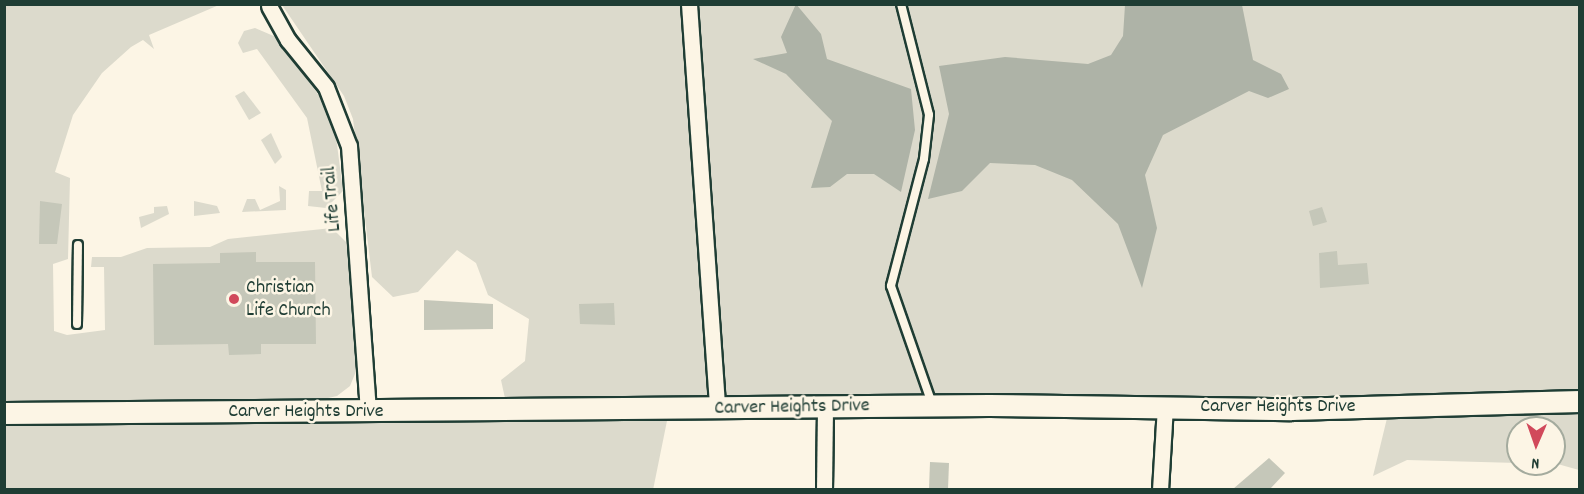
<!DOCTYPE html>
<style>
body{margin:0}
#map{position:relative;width:1584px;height:494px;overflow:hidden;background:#fcf5e5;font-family:Dekko,sans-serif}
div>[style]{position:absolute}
.green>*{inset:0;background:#dcdacc}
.water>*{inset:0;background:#aeb3a7}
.building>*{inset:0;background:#c5c7b9}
.roads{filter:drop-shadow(2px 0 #1f3d34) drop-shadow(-2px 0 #1f3d34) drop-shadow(0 2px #1f3d34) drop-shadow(0 -2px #1f3d34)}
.lane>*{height:8px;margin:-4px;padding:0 4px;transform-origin:4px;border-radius:4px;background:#fcf5e5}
.street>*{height:15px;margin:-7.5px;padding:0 7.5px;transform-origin:7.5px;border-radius:7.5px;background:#fcf5e5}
.secondary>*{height:21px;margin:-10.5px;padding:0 10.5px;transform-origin:10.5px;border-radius:10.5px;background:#fcf5e5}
.dots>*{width:16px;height:16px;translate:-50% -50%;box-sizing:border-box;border:3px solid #fcf5e5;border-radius:50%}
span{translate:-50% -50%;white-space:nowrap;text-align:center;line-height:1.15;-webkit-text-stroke:5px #fcf5e5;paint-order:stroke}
.street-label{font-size:20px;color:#1f3d34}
.poi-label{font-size:20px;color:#1f3d34}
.left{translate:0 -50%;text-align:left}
.frame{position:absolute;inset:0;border:6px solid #1f3d34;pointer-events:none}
.north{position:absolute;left:1506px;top:416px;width:60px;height:60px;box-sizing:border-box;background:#fcf5e5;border:2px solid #a4ab9e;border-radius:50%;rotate:182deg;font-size:16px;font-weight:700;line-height:24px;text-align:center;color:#1f3d34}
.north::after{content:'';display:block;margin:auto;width:21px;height:27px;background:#d1495b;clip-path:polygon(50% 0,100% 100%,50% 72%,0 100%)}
</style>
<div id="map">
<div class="green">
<div style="clip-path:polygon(4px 5px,219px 5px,149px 35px,154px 49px,143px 40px,131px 47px,102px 73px,73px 115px,55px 172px,70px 178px,68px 259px,53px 264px,54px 331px,67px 335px,105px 330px,104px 267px,91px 267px,92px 257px,121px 257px,147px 248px,210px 247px,228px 239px,332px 228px,348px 244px,357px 369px,350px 386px,337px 396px,297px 405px,5px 408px)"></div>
<div style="clip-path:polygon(282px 5px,1579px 5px,1579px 393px,506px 403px,501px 380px,525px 361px,529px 319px,488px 295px,476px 263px,457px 250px,418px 292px,393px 297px,372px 277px,353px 119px,344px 96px)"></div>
<div style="clip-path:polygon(255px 28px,276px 37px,320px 97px,335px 129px,343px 191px,326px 208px,308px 206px,309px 191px,322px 191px,307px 118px,257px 49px,243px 53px,238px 43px,244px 31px)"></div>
<div style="clip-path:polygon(244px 91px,261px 113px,249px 120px,235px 96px)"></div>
<div style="clip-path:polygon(271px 133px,282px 157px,275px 164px,261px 140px)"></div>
<div style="clip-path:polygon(279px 186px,286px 190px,286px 210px,242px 212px,247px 199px,255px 199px,260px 210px,280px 201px)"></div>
<div style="clip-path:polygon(194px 201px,217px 206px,220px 213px,194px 216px)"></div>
<div style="clip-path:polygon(154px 207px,167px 206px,169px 214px,141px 228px,139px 217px,154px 213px)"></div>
<div style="clip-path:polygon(669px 411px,653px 490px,5px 489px,4px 426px,299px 422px,298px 413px)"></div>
<div style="clip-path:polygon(1579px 413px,1579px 470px,1554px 463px,1554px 428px,1518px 428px,1518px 463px,1407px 460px,1373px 476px,1388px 414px)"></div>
</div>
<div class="water">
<div style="clip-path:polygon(796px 4px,821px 34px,827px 59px,911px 89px,915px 130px,901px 192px,874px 174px,847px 174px,830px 187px,811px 188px,832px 121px,786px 74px,753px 59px,787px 53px,781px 37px)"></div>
<div style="clip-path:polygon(1125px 5px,1242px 5px,1253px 60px,1281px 74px,1289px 89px,1268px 98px,1249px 91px,1163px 135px,1145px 175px,1157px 228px,1142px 288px,1118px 224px,1072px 180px,1035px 165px,990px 163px,962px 191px,928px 199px,949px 114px,939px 66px,1005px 57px,1088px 64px,1111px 55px,1123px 36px)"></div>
</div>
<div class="building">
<div style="clip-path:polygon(40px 201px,62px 204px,57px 244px,39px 244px)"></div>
<div style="clip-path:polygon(1322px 207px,1327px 222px,1313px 226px,1309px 211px)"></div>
<div style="clip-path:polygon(1337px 251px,1338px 265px,1367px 263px,1369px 284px,1320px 288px,1319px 253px)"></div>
<div style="clip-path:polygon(256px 252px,256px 262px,315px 262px,316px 344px,261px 344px,261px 354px,229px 355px,228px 344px,154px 345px,153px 264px,220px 263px,220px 253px)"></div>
<div style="clip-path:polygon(424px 300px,493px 304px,493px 329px,424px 330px)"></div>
<div style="clip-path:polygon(614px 303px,615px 325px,580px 324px,579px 304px)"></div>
<div style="clip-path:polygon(1269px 458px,1285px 473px,1270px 489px,1233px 489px)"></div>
<div style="clip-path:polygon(930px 462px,949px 463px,948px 489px,929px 489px)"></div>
</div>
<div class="roads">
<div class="lane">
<div style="left:901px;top:4px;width:114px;rotate:75.8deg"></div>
<div style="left:929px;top:115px;width:44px;rotate:96.5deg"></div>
<div style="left:924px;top:159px;width:131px;rotate:104.6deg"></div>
<div style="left:891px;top:286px;width:125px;rotate:70.8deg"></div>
<div style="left:77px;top:324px;width:79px;rotate:-89.3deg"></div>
</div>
<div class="street">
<div style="left:689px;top:4px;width:406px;rotate:86deg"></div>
<div style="left:269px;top:6px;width:39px;rotate:61deg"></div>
<div style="left:288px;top:40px;width:60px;rotate:51deg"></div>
<div style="left:326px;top:87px;width:63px;rotate:68.7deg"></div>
<div style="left:349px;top:146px;width:266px;rotate:85.9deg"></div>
<div style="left:824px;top:490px;width:83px;rotate:-89.3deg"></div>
<div style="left:1160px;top:490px;width:83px;rotate:-86.6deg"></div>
</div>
<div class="secondary">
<div style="left:4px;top:413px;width:985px;rotate:-0.47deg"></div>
<div style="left:989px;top:405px;width:302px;rotate:0.8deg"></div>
<div style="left:1291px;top:409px;width:289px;rotate:-1.6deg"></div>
</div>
</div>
<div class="dots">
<div style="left:234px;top:299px;background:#d1495b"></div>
</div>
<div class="street-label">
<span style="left:333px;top:199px;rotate:-95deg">Life Trail</span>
<span style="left:1278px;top:407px">Carver Heights Drive</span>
<span style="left:792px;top:408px;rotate:-1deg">Carver Heights Drive</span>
<span style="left:306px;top:412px">Carver Heights Drive</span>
</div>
<div class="poi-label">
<span class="left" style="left:246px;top:300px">Christian<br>Life Church</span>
</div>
<div class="frame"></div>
<div class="north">N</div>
</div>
